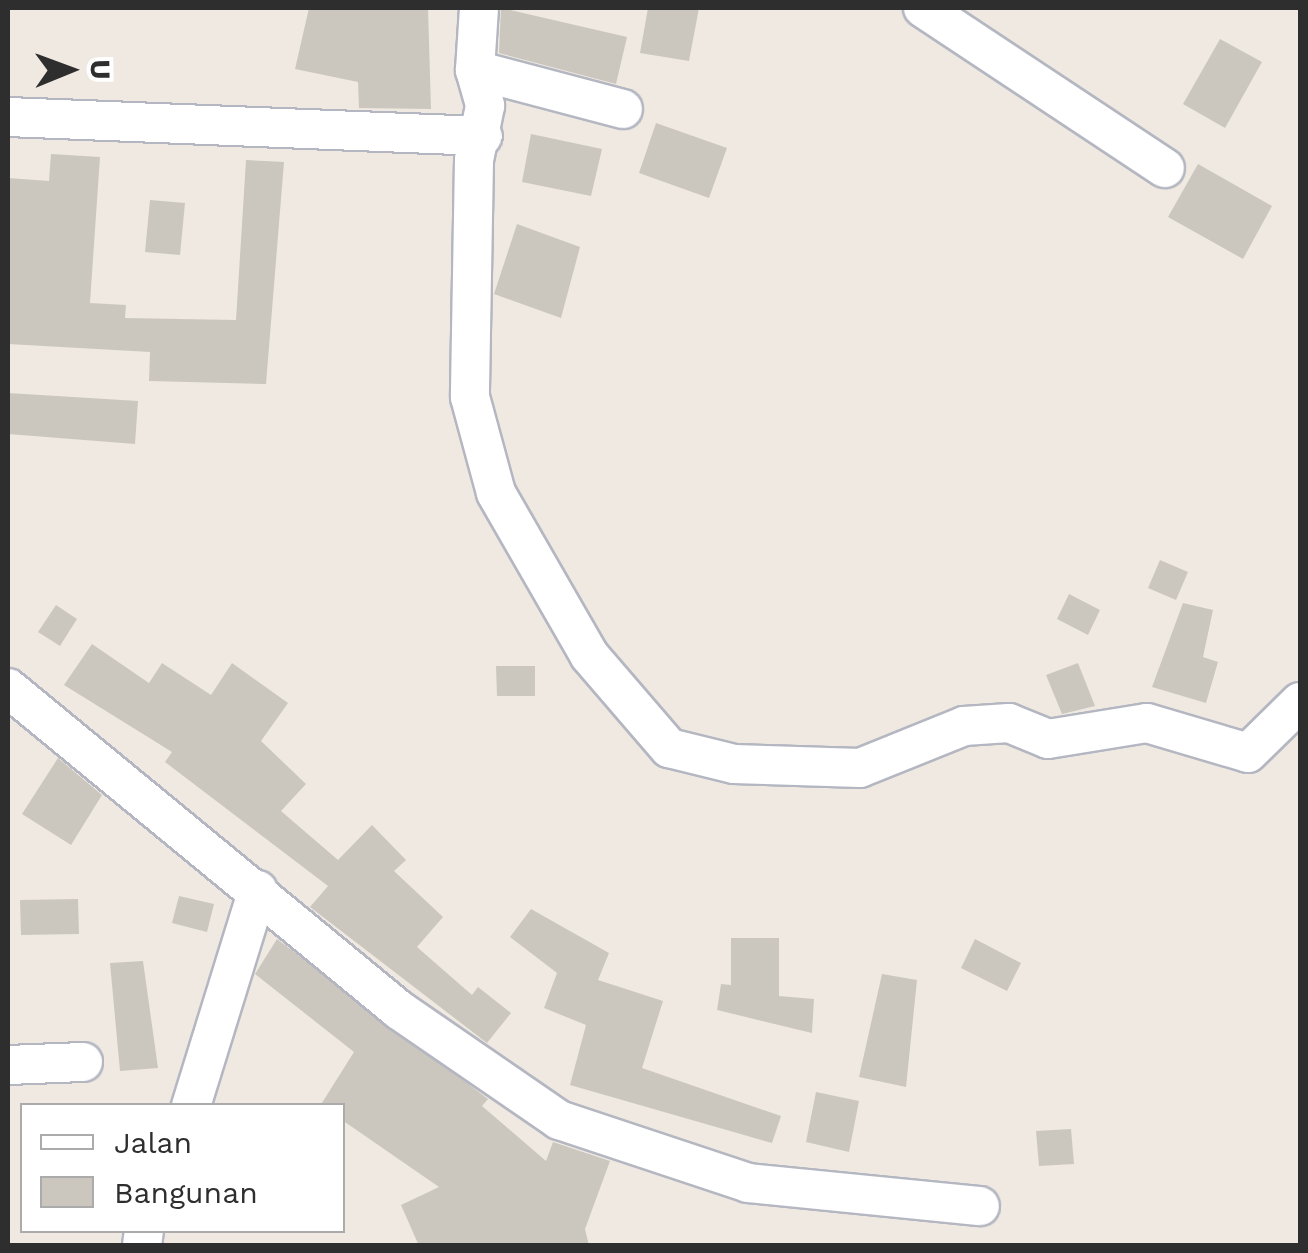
<!DOCTYPE html>
<style>
body{margin:0}
#map{position:relative;width:1308px;height:1253px;overflow:hidden;background:#efe9e1;font-family:"Work Sans",sans-serif}
div>[style]{position:absolute}
.building>*{inset:0;background:#cbc7bf}
.roads{filter:drop-shadow(2px 0 #b4b7c1) drop-shadow(-2px 0 #b4b7c1) drop-shadow(0 2px #b4b7c1) drop-shadow(0 -2px #b4b7c1)}
.minor>*{height:38px;margin:-19px;padding:0 19px;transform-origin:19px;border-radius:19px;background:#fff}
span{translate:-50% -50%;white-space:nowrap;text-align:center;line-height:1.15;-webkit-text-stroke:8px #fff;paint-order:stroke}
.frame{position:absolute;inset:0;border:10px solid #2e2e2e;pointer-events:none}
.legend{position:absolute;left:20px;top:1103px;width:325px;height:130px;box-sizing:border-box;background:#fff;border:2px solid #ababab;margin:0;padding:12px 18px;list-style:none;font-size:30px;color:#2e2e2e}
.legend li{display:flex;align-items:center;gap:20px;height:50px}
.legend b{width:50px;border:2px solid #ababab}
.north{position:absolute;left:20px;top:20px;width:100px;height:100px;-webkit-text-stroke:8px #fff;paint-order:stroke;rotate:89deg;font-size:28px;font-weight:700;line-height:40px;text-align:center;color:#2e2e2e}
.north::after{content:'';display:block;margin:auto;width:35px;height:45px;background:#2e2e2e;clip-path:polygon(50% 0,100% 100%,50% 72%,0 100%)}
</style>
<div id="map">
<div class="building">
<div style="clip-path:polygon(309px 8px,428px 8px,431px 109px,359px 108px,358px 82px,295px 69px)"></div>
<div style="clip-path:polygon(501px 8px,627px 37px,616px 84px,499px 53px)"></div>
<div style="clip-path:polygon(648px 8px,699px 8px,689px 61px,640px 53px)"></div>
<div style="clip-path:polygon(1220px 39px,1262px 62px,1225px 128px,1183px 104px)"></div>
<div style="clip-path:polygon(656px 123px,727px 148px,709px 198px,639px 173px)"></div>
<div style="clip-path:polygon(531px 134px,602px 149px,591px 196px,522px 182px)"></div>
<div style="clip-path:polygon(51px 154px,100px 157px,90px 303px,126px 305px,125px 318px,236px 320px,246px 160px,284px 162px,266px 384px,149px 381px,150px 352px,8px 344px,8px 178px,49px 181px)"></div>
<div style="clip-path:polygon(1198px 164px,1272px 206px,1243px 259px,1168px 217px)"></div>
<div style="clip-path:polygon(150px 200px,185px 203px,180px 255px,145px 252px)"></div>
<div style="clip-path:polygon(517px 224px,580px 247px,561px 318px,494px 294px)"></div>
<div style="clip-path:polygon(8px 393px,138px 401px,135px 444px,8px 434px)"></div>
<div style="clip-path:polygon(1160px 560px,1188px 572px,1176px 600px,1148px 588px)"></div>
<div style="clip-path:polygon(1069px 594px,1100px 610px,1088px 635px,1057px 619px)"></div>
<div style="clip-path:polygon(1183px 603px,1213px 610px,1203px 657px,1218px 662px,1206px 703px,1152px 687px)"></div>
<div style="clip-path:polygon(56px 605px,77px 619px,60px 646px,38px 632px)"></div>
<div style="clip-path:polygon(92px 644px,149px 683px,162px 663px,211px 695px,232px 663px,288px 703px,261px 741px,306px 784px,281px 811px,338px 860px,372px 825px,406px 860px,394px 871px,443px 917px,417px 947px,472px 995px,478px 987px,511px 1013px,487px 1043px,310px 907px,328px 886px,165px 762px,172px 752px,64px 685px)"></div>
<div style="clip-path:polygon(1078px 663px,1095px 706px,1062px 714px,1046px 675px)"></div>
<div style="clip-path:polygon(496px 666px,535px 666px,535px 696px,497px 696px)"></div>
<div style="clip-path:polygon(58px 758px,102px 795px,71px 845px,22px 814px)"></div>
<div style="clip-path:polygon(179px 896px,214px 904px,207px 932px,172px 923px)"></div>
<div style="clip-path:polygon(78px 899px,79px 934px,21px 935px,20px 900px)"></div>
<div style="clip-path:polygon(531px 909px,609px 953px,598px 980px,663px 1001px,642px 1068px,781px 1116px,772px 1143px,570px 1085px,586px 1025px,544px 1008px,557px 973px,510px 937px)"></div>
<div style="clip-path:polygon(731px 938px,779px 938px,779px 996px,814px 999px,812px 1033px,717px 1010px,721px 984px,731px 985px)"></div>
<div style="clip-path:polygon(277px 939px,488px 1099px,482px 1106px,546px 1161px,553px 1142px,610px 1161px,585px 1229px,589px 1246px,419px 1246px,401px 1205px,439px 1187px,342px 1120px,342px 1106px,320px 1106px,354px 1052px,255px 974px)"></div>
<div style="clip-path:polygon(975px 939px,1021px 963px,1007px 991px,961px 968px)"></div>
<div style="clip-path:polygon(143px 961px,158px 1068px,120px 1071px,110px 963px)"></div>
<div style="clip-path:polygon(882px 974px,917px 980px,906px 1087px,859px 1077px)"></div>
<div style="clip-path:polygon(816px 1092px,859px 1101px,849px 1152px,806px 1142px)"></div>
<div style="clip-path:polygon(1071px 1129px,1074px 1164px,1039px 1166px,1036px 1131px)"></div>
</div>
<div class="roads">
<div class="minor">
<div style="left:479px;top:8px;width:62px;rotate:93.7deg"></div>
<div style="left:475px;top:70px;width:37px;rotate:74deg"></div>
<div style="left:485px;top:106px;width:55px;rotate:101.5deg"></div>
<div style="left:474px;top:160px;width:237px;rotate:91deg"></div>
<div style="left:470px;top:397px;width:99px;rotate:74.8deg"></div>
<div style="left:496px;top:493px;width:187px;rotate:60.1deg"></div>
<div style="left:589px;top:655px;width:123px;rotate:49.3deg"></div>
<div style="left:669px;top:748px;width:67px;rotate:13.8deg"></div>
<div style="left:734px;top:764px;width:126px;rotate:1.8deg"></div>
<div style="left:860px;top:768px;width:112px;rotate:-22deg"></div>
<div style="left:964px;top:726px;width:45px;rotate:-3.8deg"></div>
<div style="left:1009px;top:723px;width:42px;rotate:22.3deg"></div>
<div style="left:1048px;top:739px;width:100px;rotate:-9.2deg"></div>
<div style="left:1147px;top:723px;width:105px;rotate:16.5deg"></div>
<div style="left:1248px;top:753px;width:73px;rotate:-44.4deg"></div>
<div style="left:923px;top:8px;width:290px;rotate:33.5deg"></div>
<div style="left:475px;top:70px;width:153px;rotate:14.8deg"></div>
<div style="left:8px;top:117px;width:475px;rotate:2.3deg"></div>
<div style="left:8px;top:688px;width:507px;rotate:39.47deg"></div>
<div style="left:399px;top:1010px;width:194px;rotate:34.5deg"></div>
<div style="left:559px;top:1120px;width:199px;rotate:18.4deg"></div>
<div style="left:748px;top:1183px;width:233px;rotate:5.7deg"></div>
<div style="left:8px;top:1065px;width:75px;rotate:-2.3deg"></div>
<div style="left:191px;top:1106px;width:226px;rotate:-72.8deg"></div>
<div style="left:142px;top:1246px;width:16px;rotate:-83deg"></div>
</div>
</div>
<div class="frame"></div>
<ul class="legend">
<li><b style="height:12px;background:#fff"></b>Jalan</li>
<li><b style="height:28px;background:#cbc7bf"></b>Bangunan</li>
</ul>
<div class="north">U</div>
</div>
